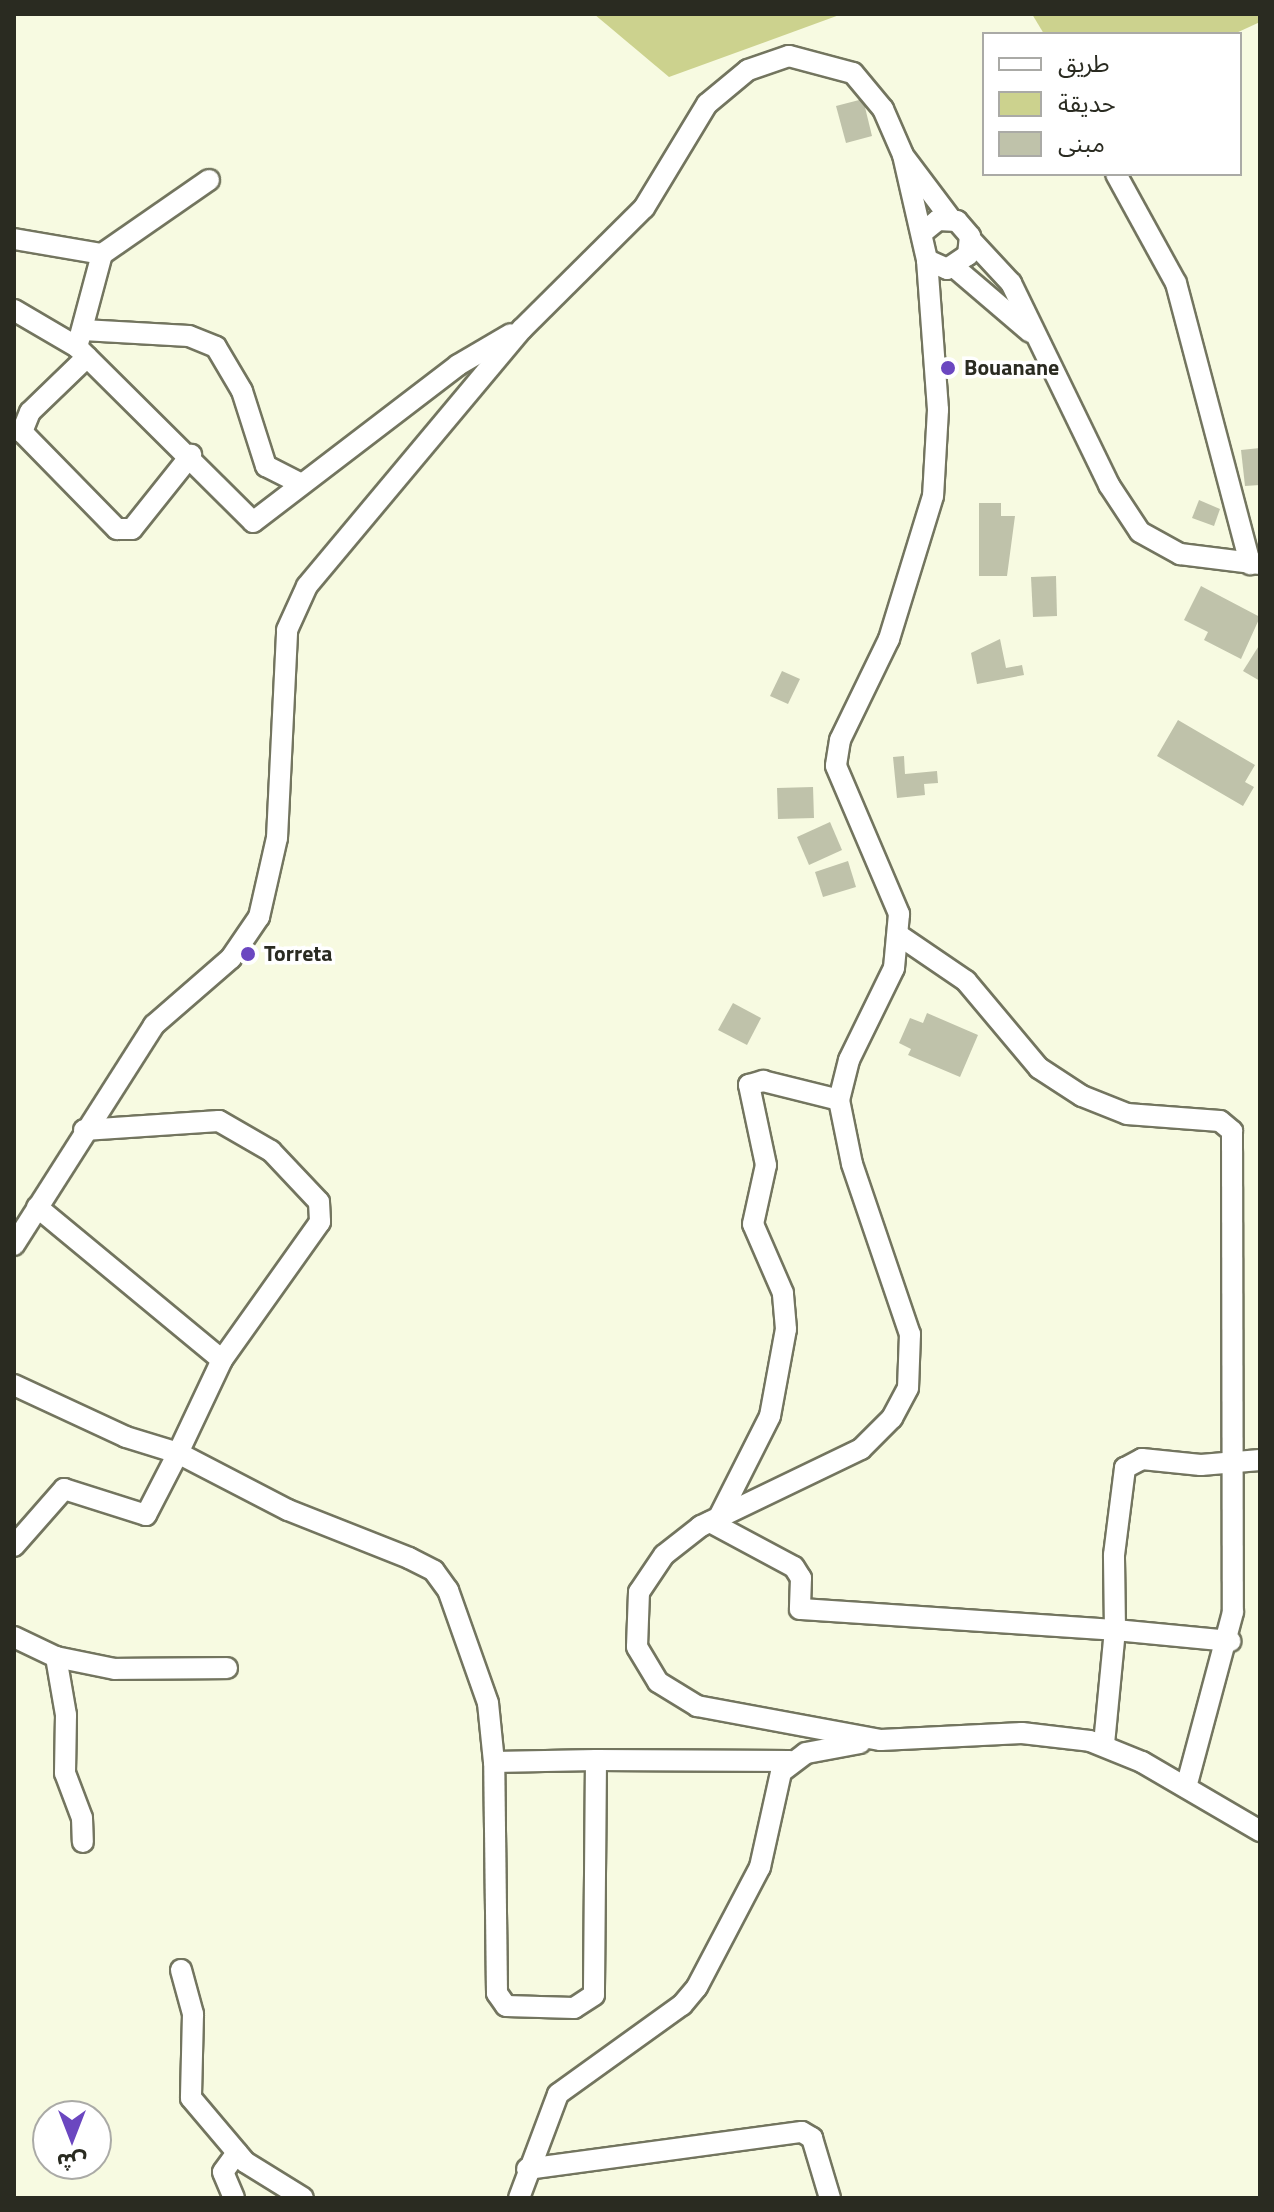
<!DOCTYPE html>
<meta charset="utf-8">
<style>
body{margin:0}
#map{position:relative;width:1274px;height:2212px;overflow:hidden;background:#f7fae1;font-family:"Titillium Web","Noto Sans Arabic",sans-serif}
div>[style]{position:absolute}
.green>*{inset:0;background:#ccd28e}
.building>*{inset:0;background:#bfc2aa}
.roads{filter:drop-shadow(2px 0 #73755f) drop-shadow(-2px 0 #73755f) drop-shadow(0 2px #73755f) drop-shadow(0 -2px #73755f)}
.minor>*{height:20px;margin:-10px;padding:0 10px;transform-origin:10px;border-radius:10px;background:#fff}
.dots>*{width:22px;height:22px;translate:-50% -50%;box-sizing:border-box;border:4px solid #fff;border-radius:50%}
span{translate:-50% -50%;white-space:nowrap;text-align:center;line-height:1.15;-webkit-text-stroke:7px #fff;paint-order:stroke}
.poi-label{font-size:22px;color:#2a2b21;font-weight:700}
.left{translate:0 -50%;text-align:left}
.frame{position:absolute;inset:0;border:16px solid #2a2b21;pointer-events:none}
.legend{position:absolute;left:982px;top:32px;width:260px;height:144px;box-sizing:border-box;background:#fff;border:2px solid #aaaaa6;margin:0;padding:10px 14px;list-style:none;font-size:24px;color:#2a2b21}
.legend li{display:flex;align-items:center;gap:16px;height:40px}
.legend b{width:40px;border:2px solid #aaaaa6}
.north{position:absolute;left:32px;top:2100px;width:80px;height:80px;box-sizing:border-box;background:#fff;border:2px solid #aaaaa6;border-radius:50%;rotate:180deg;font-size:22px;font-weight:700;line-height:32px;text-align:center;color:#2a2b21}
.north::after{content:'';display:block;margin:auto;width:28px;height:36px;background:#6b47c0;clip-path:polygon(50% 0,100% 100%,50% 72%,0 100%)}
</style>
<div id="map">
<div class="green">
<div style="clip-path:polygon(594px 14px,842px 14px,669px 77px)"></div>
<div style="clip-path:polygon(1032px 14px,1260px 14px,1260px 22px,1234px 34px,1044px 34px)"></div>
</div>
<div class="building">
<div style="clip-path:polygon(863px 99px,872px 136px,846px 143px,836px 106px)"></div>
<div style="clip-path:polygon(1260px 448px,1260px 485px,1245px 486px,1241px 450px)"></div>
<div style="clip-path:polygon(1199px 500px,1220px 509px,1214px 526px,1192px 518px)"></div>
<div style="clip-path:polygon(979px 503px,1001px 503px,1001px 516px,1015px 516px,1007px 576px,979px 576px)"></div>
<div style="clip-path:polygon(1056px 576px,1057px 616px,1033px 617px,1031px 577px)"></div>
<div style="clip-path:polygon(1201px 586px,1260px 617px,1241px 659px,1204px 640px,1208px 632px,1184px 620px)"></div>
<div style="clip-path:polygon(1000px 639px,1006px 668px,1022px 665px,1024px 675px,977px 684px,971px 653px)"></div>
<div style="clip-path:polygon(1260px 644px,1260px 681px,1243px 671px)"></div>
<div style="clip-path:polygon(782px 671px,800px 679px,788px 704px,770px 696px)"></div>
<div style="clip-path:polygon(1178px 720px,1255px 765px,1245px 782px,1254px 787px,1243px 806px,1157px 756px)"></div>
<div style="clip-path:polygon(904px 756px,905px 774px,937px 771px,938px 783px,924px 784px,925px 795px,897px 798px,893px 757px)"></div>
<div style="clip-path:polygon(813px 787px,814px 818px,778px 819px,777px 788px)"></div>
<div style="clip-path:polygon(830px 822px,842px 850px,809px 865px,797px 837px)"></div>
<div style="clip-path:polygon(848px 861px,856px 887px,823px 897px,815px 872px)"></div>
<div style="clip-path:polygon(733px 1003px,761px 1018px,747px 1045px,718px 1030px)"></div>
<div style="clip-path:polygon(927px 1013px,978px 1035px,960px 1077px,908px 1055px,911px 1049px,899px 1043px,910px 1018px,923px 1023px)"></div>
</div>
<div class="roads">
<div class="minor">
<div style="left:905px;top:158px;width:76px;rotate:53deg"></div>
<div style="left:1116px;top:174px;width:124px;rotate:61.2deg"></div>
<div style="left:1176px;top:283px;width:291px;rotate:75.2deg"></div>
<div style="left:209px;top:180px;width:130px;rotate:145.3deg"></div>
<div style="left:102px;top:254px;width:96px;rotate:105deg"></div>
<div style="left:77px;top:347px;width:248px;rotate:44.8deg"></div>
<div style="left:253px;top:522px;width:258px;rotate:-37.4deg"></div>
<div style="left:458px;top:365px;width:61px;rotate:-30.3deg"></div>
<div style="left:14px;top:239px;width:89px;rotate:9.7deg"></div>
<div style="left:971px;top:240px;width:59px;rotate:47.1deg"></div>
<div style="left:1011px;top:283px;width:225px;rotate:64.1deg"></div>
<div style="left:1109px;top:485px;width:56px;rotate:56.6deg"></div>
<div style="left:1140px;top:532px;width:46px;rotate:28.8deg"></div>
<div style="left:1180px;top:554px;width:81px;rotate:7.1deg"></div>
<div style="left:927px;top:260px;width:150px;rotate:85.8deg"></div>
<div style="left:938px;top:410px;width:86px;rotate:93.3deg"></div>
<div style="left:933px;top:496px;width:150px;rotate:107.1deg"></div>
<div style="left:889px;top:639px;width:112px;rotate:115.9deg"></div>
<div style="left:840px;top:740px;width:26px;rotate:99deg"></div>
<div style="left:836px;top:766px;width:161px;rotate:66.9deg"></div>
<div style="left:899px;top:914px;width:54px;rotate:95.3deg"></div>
<div style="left:894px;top:968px;width:102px;rotate:116.1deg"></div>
<div style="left:849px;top:1060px;width:41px;rotate:104deg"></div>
<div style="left:839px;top:1100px;width:65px;rotate:78.5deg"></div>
<div style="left:852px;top:1164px;width:180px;rotate:71.2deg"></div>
<div style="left:910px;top:1334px;width:54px;rotate:92.1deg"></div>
<div style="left:908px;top:1388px;width:34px;rotate:118deg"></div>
<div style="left:892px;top:1418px;width:44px;rotate:135deg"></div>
<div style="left:861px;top:1449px;width:178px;rotate:154.3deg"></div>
<div style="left:701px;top:1526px;width:47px;rotate:141.9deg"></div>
<div style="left:664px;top:1555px;width:45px;rotate:124deg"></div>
<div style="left:639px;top:1592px;width:55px;rotate:92.1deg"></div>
<div style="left:637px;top:1647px;width:41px;rotate:59deg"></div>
<div style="left:658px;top:1682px;width:46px;rotate:31.6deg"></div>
<div style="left:697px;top:1706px;width:187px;rotate:10.5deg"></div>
<div style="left:881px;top:1740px;width:141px;rotate:-2.8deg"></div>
<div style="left:1022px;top:1733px;width:68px;rotate:6.7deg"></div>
<div style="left:1090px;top:1741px;width:56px;rotate:22deg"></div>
<div style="left:1142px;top:1762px;width:137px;rotate:30.3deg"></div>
<div style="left:954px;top:267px;width:100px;rotate:40.5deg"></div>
<div style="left:14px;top:310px;width:73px;rotate:30.4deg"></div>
<div style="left:83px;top:330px;width:106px;rotate:3.2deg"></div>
<div style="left:189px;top:336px;width:29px;rotate:22deg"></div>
<div style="left:216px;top:347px;width:51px;rotate:59.4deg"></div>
<div style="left:242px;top:391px;width:79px;rotate:72.3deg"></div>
<div style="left:266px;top:466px;width:39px;rotate:27deg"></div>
<div style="left:87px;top:357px;width:79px;rotate:136deg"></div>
<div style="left:30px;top:412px;width:22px;rotate:112deg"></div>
<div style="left:22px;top:432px;width:136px;rotate:45.6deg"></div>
<div style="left:117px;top:529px;width:15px"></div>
<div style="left:132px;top:529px;width:95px;rotate:-51.4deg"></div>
<div style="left:900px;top:936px;width:80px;rotate:34.3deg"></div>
<div style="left:966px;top:981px;width:114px;rotate:50deg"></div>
<div style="left:1039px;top:1068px;width:51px;rotate:33.1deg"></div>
<div style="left:1082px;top:1096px;width:48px;rotate:21.8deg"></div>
<div style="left:1127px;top:1114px;width:93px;rotate:4.3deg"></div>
<div style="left:1220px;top:1121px;width:16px;rotate:40deg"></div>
<div style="left:1232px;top:1131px;width:481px;rotate:89.9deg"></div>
<div style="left:1233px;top:1612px;width:181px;rotate:105deg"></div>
<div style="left:84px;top:1130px;width:135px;rotate:-3.8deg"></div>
<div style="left:219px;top:1121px;width:60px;rotate:30deg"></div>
<div style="left:271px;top:1151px;width:70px;rotate:46.7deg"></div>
<div style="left:319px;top:1202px;width:20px;rotate:87deg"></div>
<div style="left:320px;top:1222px;width:169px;rotate:125.4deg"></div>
<div style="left:14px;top:1245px;width:261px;rotate:-57.5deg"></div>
<div style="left:154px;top:1025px;width:102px;rotate:-41deg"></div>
<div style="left:231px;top:958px;width:50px;rotate:-55.7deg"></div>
<div style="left:259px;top:917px;width:81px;rotate:-77.2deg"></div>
<div style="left:277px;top:838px;width:208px;rotate:-87.2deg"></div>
<div style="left:287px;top:630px;width:48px;rotate:-65.6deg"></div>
<div style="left:307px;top:586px;width:335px;rotate:-50.1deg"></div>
<div style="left:522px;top:329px;width:172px;rotate:-44.8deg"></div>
<div style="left:644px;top:208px;width:122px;rotate:-58.8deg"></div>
<div style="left:707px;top:104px;width:53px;rotate:-39.7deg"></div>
<div style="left:748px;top:70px;width:43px;rotate:-18.9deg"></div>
<div style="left:789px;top:56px;width:66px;rotate:14.9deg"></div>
<div style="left:853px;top:73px;width:47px;rotate:50.2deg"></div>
<div style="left:883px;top:109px;width:50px;rotate:66.5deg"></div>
<div style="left:903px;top:155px;width:108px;rotate:77.1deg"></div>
<div style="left:927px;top:260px;width:22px;rotate:24deg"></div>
<div style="left:947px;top:269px;width:25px;rotate:-34deg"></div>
<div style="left:968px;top:255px;width:19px;rotate:-84deg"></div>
<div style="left:970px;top:236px;width:20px;rotate:-131deg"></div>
<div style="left:957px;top:221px;width:19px;rotate:-177deg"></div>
<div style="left:938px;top:220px;width:19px;rotate:141deg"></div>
<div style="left:14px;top:1385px;width:123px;rotate:24.9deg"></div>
<div style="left:126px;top:1437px;width:54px;rotate:17.1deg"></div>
<div style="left:178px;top:1453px;width:103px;rotate:-64.7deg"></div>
<div style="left:222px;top:1360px;width:240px;rotate:-140.4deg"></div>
<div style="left:719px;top:1517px;width:113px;rotate:-63.2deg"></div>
<div style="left:770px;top:1416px;width:88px;rotate:-79.6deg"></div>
<div style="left:786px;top:1329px;width:36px;rotate:-95deg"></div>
<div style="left:783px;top:1293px;width:75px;rotate:-113.5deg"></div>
<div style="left:753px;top:1224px;width:60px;rotate:-77.6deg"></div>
<div style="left:766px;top:1165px;width:82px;rotate:-102deg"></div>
<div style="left:749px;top:1085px;width:15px;rotate:-16deg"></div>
<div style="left:763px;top:1081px;width:78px;rotate:14deg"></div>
<div style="left:710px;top:1522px;width:95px;rotate:28.2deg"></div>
<div style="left:794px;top:1567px;width:13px;rotate:58deg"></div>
<div style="left:801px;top:1578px;width:31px;rotate:92deg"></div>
<div style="left:800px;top:1609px;width:316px;rotate:3.8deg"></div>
<div style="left:1115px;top:1630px;width:75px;rotate:-90.8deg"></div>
<div style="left:1114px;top:1555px;width:88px;rotate:-82.8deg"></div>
<div style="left:1125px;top:1468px;width:19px;rotate:-28deg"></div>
<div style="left:1142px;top:1459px;width:59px;rotate:5.8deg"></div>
<div style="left:1201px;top:1465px;width:59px;rotate:-4.8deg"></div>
<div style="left:14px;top:1546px;width:76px;rotate:-48.7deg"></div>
<div style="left:64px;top:1489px;width:86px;rotate:17.6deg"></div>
<div style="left:146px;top:1515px;width:70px;rotate:-62.7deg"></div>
<div style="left:178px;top:1453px;width:124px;rotate:27.4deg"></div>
<div style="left:288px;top:1510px;width:130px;rotate:21.6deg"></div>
<div style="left:409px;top:1558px;width:28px;rotate:27deg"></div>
<div style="left:434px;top:1571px;width:24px;rotate:54deg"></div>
<div style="left:448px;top:1590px;width:120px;rotate:70.5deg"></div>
<div style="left:488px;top:1703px;width:59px;rotate:84.2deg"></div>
<div style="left:14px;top:1637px;width:47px;rotate:25.5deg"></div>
<div style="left:56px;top:1657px;width:59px;rotate:80.2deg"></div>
<div style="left:66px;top:1715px;width:58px;rotate:91deg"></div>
<div style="left:65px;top:1773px;width:48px;rotate:69.3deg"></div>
<div style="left:82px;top:1818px;width:24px;rotate:88deg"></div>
<div style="left:56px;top:1657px;width:60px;rotate:11.5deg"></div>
<div style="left:115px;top:1669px;width:112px;rotate:-0.5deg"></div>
<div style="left:1104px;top:1744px;width:115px;rotate:-84.5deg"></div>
<div style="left:1115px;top:1630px;width:116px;rotate:5.5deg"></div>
<div style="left:596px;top:1760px;width:235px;rotate:90.5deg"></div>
<div style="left:594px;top:1995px;width:24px;rotate:147deg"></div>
<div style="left:574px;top:2008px;width:68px;rotate:-178.3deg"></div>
<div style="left:506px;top:2006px;width:16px;rotate:-125deg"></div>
<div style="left:497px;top:1993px;width:231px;rotate:-90.7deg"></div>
<div style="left:494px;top:1762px;width:102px;rotate:-1.1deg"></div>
<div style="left:596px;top:1760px;width:194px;rotate:0.3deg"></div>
<div style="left:181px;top:1970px;width:46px;rotate:74.7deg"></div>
<div style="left:193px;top:2014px;width:84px;rotate:91.4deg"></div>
<div style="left:191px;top:2098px;width:84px;rotate:49.8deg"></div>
<div style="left:245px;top:2162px;width:68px;rotate:31.8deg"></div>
<div style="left:527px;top:2169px;width:277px;rotate:-7.7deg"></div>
<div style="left:802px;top:2132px;width:12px;rotate:31deg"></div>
<div style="left:812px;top:2138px;width:63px;rotate:73.3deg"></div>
<div style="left:234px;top:2198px;width:28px;rotate:-113deg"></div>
<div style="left:223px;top:2172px;width:24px;rotate:-54deg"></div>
<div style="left:519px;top:2198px;width:111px;rotate:-69.4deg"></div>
<div style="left:558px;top:2094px;width:153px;rotate:-35.7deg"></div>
<div style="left:682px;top:2005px;width:23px;rotate:-50deg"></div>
<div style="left:697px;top:1987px;width:136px;rotate:-62.3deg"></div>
<div style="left:760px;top:1867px;width:97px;rotate:-77.5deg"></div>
<div style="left:781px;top:1772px;width:31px;rotate:-37deg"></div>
<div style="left:806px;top:1753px;width:55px;rotate:-10.5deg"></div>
</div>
</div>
<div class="dots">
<div style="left:948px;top:368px;background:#6b47c0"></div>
<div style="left:248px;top:954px;background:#6b47c0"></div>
</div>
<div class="poi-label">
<span class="left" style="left:964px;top:368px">Bouanane</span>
<span class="left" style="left:264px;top:954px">Torreta</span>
</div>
<div class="frame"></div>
<ul class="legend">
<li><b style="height:10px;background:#fff"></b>طريق</li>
<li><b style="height:22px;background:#ccd28e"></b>حديقة</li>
<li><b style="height:22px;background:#bfc2aa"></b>مبنى</li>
</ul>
<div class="north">ش</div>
</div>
